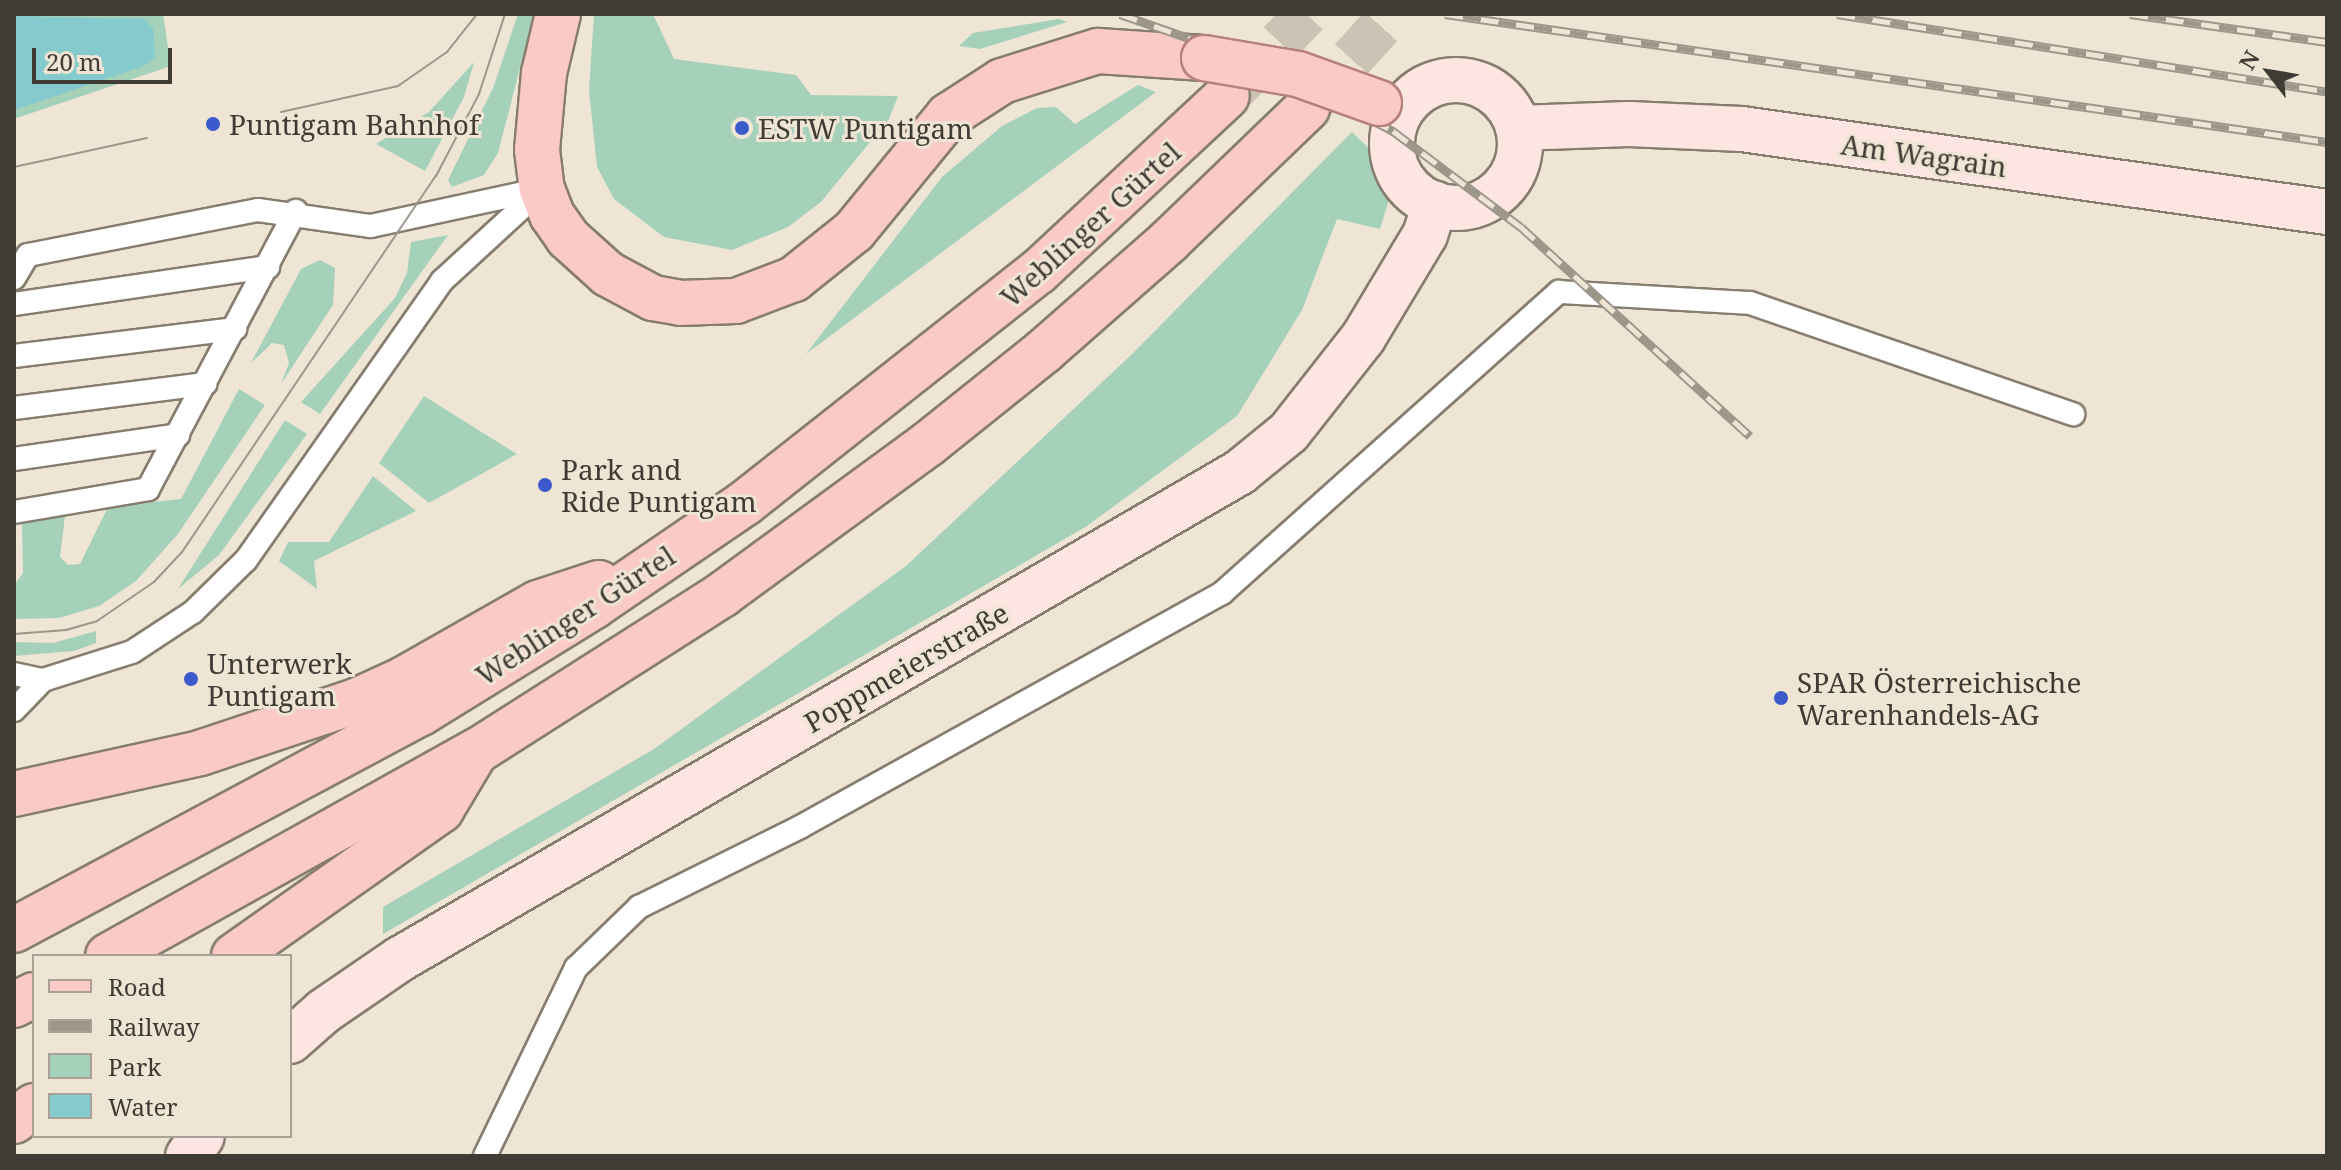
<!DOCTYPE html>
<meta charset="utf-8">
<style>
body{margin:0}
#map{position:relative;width:2341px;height:1170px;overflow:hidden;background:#efe5d5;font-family:"Noto Serif",serif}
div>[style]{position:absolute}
.green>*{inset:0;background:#a5d1bb}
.water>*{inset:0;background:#85cacc}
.primary-tunnel>*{height:44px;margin-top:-22px;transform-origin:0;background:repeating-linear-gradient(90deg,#ccc3b5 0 44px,transparent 0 66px)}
.roads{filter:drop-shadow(2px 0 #867d6e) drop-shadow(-2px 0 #867d6e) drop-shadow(0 2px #867d6e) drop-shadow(0 -2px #867d6e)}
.lane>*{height:22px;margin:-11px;padding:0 11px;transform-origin:11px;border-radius:11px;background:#fff}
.secondary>*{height:44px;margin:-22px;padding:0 22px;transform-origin:22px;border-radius:22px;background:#fde5e2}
.secondary>.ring{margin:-22px;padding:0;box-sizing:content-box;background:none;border:44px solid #fde5e2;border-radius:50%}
.primary>*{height:44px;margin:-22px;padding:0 22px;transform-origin:22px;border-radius:22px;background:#facac6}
.tram>*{height:2px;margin:-1px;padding:0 1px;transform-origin:1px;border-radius:1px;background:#9d968b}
.rail>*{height:9px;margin-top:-4.5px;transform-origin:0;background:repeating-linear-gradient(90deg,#efe5d5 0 18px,#9d968b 0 36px);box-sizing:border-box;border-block:2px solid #9d968b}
.bridges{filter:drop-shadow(2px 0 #b7817b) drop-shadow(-2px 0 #b7817b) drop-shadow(0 2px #b7817b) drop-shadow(0 -2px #b7817b)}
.primary-bridge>*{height:44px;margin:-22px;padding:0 22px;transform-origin:22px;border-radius:22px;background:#facac6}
.dots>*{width:22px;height:22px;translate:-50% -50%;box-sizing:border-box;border:4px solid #efe5d5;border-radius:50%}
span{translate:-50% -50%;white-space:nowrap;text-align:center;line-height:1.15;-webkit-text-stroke:6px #efe5d5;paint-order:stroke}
.poi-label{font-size:28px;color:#3f3b35}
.left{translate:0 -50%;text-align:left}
.street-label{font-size:28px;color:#3f3b35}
.frame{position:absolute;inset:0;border:16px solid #3f3b35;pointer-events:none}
.legend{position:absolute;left:32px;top:954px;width:260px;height:184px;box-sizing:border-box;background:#efe5d5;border:2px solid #a9a195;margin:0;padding:10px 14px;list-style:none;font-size:24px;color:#3f3b35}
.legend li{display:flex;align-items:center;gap:16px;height:40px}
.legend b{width:40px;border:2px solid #a9a195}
.north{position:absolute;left:2229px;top:32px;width:80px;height:80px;-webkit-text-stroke:6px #efe5d5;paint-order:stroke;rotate:301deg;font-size:22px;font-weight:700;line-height:32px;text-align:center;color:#3f3b35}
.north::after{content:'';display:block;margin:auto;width:28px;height:36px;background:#3f3b35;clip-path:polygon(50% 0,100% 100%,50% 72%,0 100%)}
.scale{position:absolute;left:32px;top:48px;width:140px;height:36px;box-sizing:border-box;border:4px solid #3f3b35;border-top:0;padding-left:10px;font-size:24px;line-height:28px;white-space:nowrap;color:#3f3b35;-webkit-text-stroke:6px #efe5d5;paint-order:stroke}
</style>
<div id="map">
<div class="green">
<div style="clip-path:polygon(14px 14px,163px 14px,171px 66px,14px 119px)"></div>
<div style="clip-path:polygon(518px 14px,534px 14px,498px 153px,484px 175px,452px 187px,448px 180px,493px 88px)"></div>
<div style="clip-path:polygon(594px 14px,653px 14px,674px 59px,796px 75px,811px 95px,898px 96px,889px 119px,821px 202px,788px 227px,732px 250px,664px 237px,614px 199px,597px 167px,589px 91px)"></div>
<div style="clip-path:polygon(1059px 19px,1067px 22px,980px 49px,959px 46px,973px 33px)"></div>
<div style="clip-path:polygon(474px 62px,464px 97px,425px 171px,376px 144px,429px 112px)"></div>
<div style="clip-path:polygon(1138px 85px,1156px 92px,806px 354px,942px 177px,1002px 126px,1037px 108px,1056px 107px,1075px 124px)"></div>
<div style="clip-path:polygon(1352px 132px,1374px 153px,1386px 178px,1389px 199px,1380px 229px,1337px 219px,1302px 310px,1237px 416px,1087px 526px,383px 934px,383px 907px,654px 749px,906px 566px,1130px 356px)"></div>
<div style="clip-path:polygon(448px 235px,320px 414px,301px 402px,395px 298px,407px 273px,411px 242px)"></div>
<div style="clip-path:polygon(320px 260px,335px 268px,333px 305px,281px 384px,289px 363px,284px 345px,272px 343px,251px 363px,301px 269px)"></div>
<div style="clip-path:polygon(239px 389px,265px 405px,178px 534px,136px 581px,99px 606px,59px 618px,14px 619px,14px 585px,23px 573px,22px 522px,65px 516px,60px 557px,68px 565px,80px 564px,108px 507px,181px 499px)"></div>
<div style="clip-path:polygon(424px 396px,517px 454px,429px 503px,379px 463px)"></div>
<div style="clip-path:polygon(285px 420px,307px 434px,219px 555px,178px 589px)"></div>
<div style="clip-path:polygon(373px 476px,416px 511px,314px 561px,317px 589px,279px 561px,288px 542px,329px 542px)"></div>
<div style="clip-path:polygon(96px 631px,96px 643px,74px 651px,14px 656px,14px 642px,53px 643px)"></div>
</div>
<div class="water">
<div style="clip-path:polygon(14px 16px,144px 19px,153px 28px,155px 57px,144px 66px,14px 110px)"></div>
</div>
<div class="primary-tunnel">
<div style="left:1234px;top:90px;width:105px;rotate:-46.2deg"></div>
<div style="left:1307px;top:108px;width:127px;rotate:-47.9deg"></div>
</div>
<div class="roads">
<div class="lane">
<div style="left:14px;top:278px;width:27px;rotate:-59deg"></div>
<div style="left:28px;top:255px;width:234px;rotate:-11.1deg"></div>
<div style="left:258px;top:210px;width:114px;rotate:8.1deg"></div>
<div style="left:371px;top:226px;width:170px;rotate:-12.2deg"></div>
<div style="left:14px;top:304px;width:257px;rotate:-8.3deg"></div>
<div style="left:14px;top:356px;width:223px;rotate:-7deg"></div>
<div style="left:14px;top:408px;width:193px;rotate:-7.2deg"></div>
<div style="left:14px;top:459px;width:166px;rotate:-8.3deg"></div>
<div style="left:14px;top:512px;width:136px;rotate:-9.7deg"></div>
<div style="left:148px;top:489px;width:315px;rotate:-62deg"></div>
<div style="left:14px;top:674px;width:30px;rotate:12deg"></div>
<div style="left:43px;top:680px;width:93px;rotate:-17.5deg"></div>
<div style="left:132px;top:652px;width:73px;rotate:-33.3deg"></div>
<div style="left:193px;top:612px;width:74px;rotate:-44.5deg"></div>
<div style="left:246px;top:560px;width:341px;rotate:-54.9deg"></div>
<div style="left:442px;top:281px;width:136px;rotate:-42.6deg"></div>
<div style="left:14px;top:710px;width:42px;rotate:-46deg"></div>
<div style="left:485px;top:1156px;width:209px;rotate:-64.2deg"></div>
<div style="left:576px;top:968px;width:88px;rotate:-44.1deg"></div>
<div style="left:639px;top:907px;width:180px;rotate:-26.4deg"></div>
<div style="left:800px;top:827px;width:483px;rotate:-29deg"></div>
<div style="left:1222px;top:593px;width:452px;rotate:-41.8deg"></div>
<div style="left:1559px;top:292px;width:191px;rotate:3.3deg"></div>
<div style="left:1750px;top:303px;width:342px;rotate:19deg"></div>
</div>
<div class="secondary">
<div class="ring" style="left:1392px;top:80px;width:84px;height:84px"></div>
<div style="left:1518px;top:128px;width:111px;rotate:-2.1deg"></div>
<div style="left:1629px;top:124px;width:113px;rotate:2.5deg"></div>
<div style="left:1742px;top:129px;width:591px;rotate:8.08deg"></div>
<div style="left:290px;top:1041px;width:45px;rotate:-41.4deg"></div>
<div style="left:324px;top:1011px;width:92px;rotate:-34.4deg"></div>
<div style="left:400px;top:959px;width:971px;rotate:-30.1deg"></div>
<div style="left:1240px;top:472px;width:63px;rotate:-39.2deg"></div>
<div style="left:1289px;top:432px;width:120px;rotate:-51.8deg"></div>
<div style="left:1363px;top:338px;width:120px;rotate:-59deg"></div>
<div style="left:1425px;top:235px;width:33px;rotate:-72deg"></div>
<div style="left:188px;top:1156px;width:24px;rotate:-55deg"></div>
</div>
<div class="primary">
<div style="left:558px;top:14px;width:61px;rotate:103.3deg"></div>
<div style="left:544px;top:73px;width:77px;rotate:95.2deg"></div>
<div style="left:537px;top:150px;width:39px;rotate:83deg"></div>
<div style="left:542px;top:189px;width:28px;rotate:69deg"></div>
<div style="left:552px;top:215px;width:28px;rotate:55deg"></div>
<div style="left:568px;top:238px;width:54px;rotate:42deg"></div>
<div style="left:608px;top:274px;width:51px;rotate:28.1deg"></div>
<div style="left:653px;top:298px;width:27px;rotate:10deg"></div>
<div style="left:680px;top:303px;width:56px;rotate:-2deg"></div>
<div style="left:736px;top:301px;width:62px;rotate:-20.8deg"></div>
<div style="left:794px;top:279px;width:77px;rotate:-38.7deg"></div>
<div style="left:854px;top:231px;width:149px;rotate:-50.7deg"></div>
<div style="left:948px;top:116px;width:64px;rotate:-32.9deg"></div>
<div style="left:1002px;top:81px;width:101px;rotate:-17.4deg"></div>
<div style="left:1098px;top:51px;width:106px;rotate:3.8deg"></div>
<div style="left:14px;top:794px;width:190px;rotate:-12.4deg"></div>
<div style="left:200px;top:753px;width:164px;rotate:-18.4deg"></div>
<div style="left:356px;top:701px;width:53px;rotate:-24.6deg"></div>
<div style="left:404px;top:679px;width:154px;rotate:-29.6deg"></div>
<div style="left:538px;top:603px;width:64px;rotate:-18.2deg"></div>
<div style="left:14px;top:930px;width:461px;rotate:-28.1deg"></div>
<div style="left:421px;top:713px;width:203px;rotate:-31.7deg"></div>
<div style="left:594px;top:606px;width:183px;rotate:-34.3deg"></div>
<div style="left:745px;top:503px;width:373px;rotate:-38.3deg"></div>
<div style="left:1038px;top:272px;width:258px;rotate:-43deg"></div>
<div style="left:108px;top:956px;width:422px;rotate:-29.1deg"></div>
<div style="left:477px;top:751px;width:292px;rotate:-32.5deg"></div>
<div style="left:723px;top:594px;width:254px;rotate:-36.2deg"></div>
<div style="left:928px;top:444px;width:149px;rotate:-38.7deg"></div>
<div style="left:1044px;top:351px;width:167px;rotate:-41.3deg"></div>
<div style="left:1169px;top:241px;width:192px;rotate:-43.9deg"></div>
<div style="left:234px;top:956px;width:253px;rotate:-35.2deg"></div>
<div style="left:441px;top:810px;width:66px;rotate:-59.2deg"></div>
<div style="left:14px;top:1005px;width:22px;rotate:-27deg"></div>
<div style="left:14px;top:1121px;width:25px;rotate:-37deg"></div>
</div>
</div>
<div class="tram">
<div style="left:281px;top:112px;width:120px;rotate:-12.5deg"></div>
<div style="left:398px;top:86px;width:60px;rotate:-34.8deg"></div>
<div style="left:447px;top:52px;width:48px;rotate:-51.7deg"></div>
<div style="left:14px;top:167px;width:136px;rotate:-12.3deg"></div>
<div style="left:14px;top:634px;width:52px;rotate:-4.4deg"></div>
<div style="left:66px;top:630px;width:32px;rotate:-16deg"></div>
<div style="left:97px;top:621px;width:69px;rotate:-34.4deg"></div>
<div style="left:154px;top:582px;width:41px;rotate:-47deg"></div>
<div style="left:182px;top:552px;width:454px;rotate:-56deg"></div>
<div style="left:436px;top:176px;width:93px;rotate:-62.3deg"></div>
<div style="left:479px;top:94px;width:84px;rotate:-72deg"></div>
</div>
<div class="rail">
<div style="left:1120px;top:14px;width:166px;rotate:19.3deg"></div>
<div style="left:1277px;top:69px;width:132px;rotate:28.1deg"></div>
<div style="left:1393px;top:131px;width:160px;rotate:36.9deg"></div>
<div style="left:1521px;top:227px;width:310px;rotate:42.4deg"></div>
<div style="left:1445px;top:14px;width:891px;rotate:8.26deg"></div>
<div style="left:1837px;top:14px;width:496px;rotate:9deg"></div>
<div style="left:2130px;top:14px;width:199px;rotate:8.1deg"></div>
</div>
<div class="bridges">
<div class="primary-bridge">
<div style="left:1204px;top:58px;width:95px;rotate:9.7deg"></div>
<div style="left:1298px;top:74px;width:86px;rotate:19.7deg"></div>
</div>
</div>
<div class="dots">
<div style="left:213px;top:124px;background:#3c5acc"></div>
<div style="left:742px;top:128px;background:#3c5acc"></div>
<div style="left:545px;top:485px;background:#3c5acc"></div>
<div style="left:191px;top:679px;background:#3c5acc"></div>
<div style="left:1781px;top:698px;background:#3c5acc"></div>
</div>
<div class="poi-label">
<span class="left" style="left:229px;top:124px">Puntigam Bahnhof</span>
<span class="left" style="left:758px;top:128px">ESTW Puntigam</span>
<span class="left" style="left:561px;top:485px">Park and<br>Ride Puntigam</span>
<span class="left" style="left:207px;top:679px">Unterwerk<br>Puntigam</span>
<span class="left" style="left:1797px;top:698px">SPAR Österreichische<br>Warenhandels-AG</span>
</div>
<div class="street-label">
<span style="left:1924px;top:155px;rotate:8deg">Am Wagrain</span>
<span style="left:1090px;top:224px;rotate:-42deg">Weblinger Gürtel</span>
<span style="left:575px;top:615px;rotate:-33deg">Weblinger Gürtel</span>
<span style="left:906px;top:667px;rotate:-30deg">Poppmeierstraße</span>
</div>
<div class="frame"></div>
<ul class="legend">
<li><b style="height:10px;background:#facac6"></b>Road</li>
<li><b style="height:10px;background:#9d968b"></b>Railway</li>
<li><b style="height:22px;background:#a5d1bb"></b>Park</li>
<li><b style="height:22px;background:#85cacc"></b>Water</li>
</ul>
<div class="north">N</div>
<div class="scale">20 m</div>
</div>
